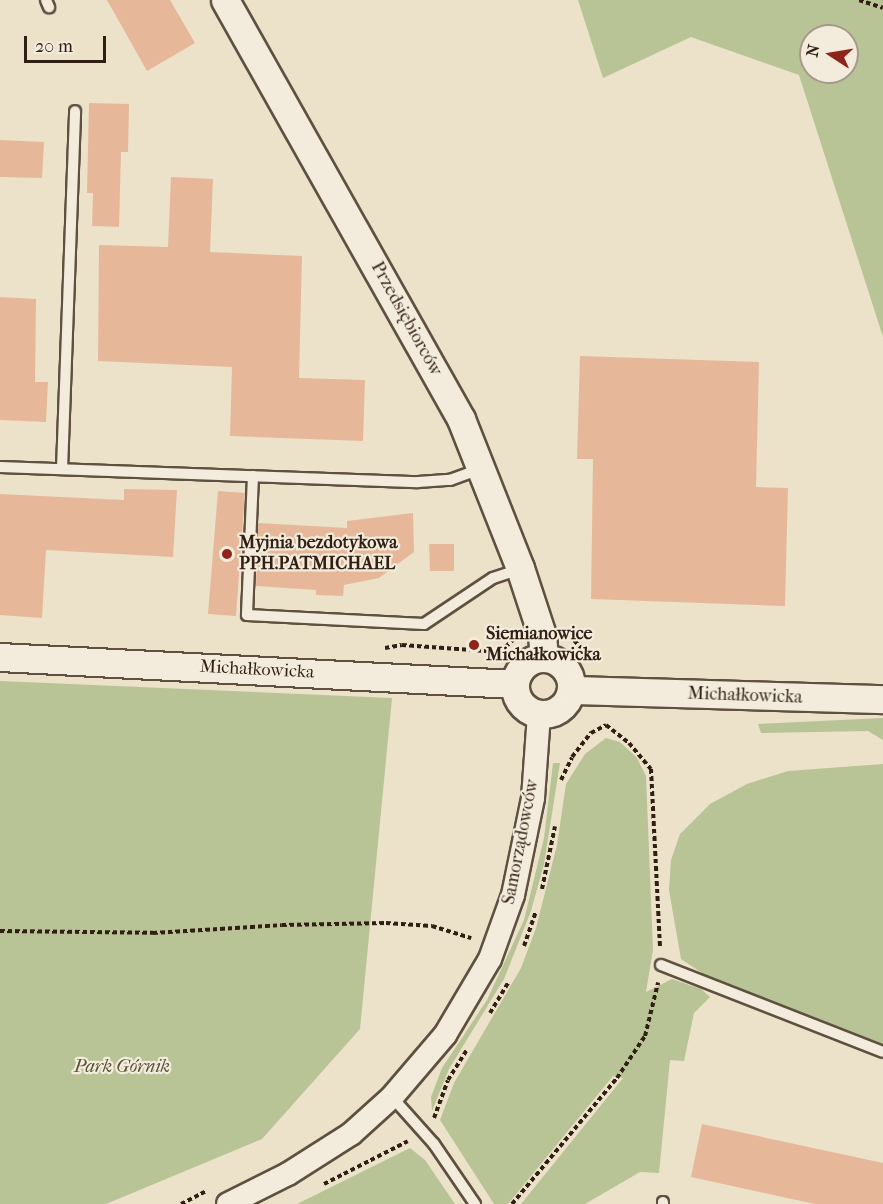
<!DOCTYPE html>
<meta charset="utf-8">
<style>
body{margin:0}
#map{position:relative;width:883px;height:1204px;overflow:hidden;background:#ece2c9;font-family:"IM FELL French Canon",serif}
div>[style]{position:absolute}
.green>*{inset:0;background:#b8c396}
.building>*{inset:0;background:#e6b899}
.path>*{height:4px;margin-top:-2px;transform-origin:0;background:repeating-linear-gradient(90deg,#301f12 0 4.5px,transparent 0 7.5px)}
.roads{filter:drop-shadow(2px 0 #5f5040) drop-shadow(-2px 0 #5f5040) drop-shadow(0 2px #5f5040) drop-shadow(0 -2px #5f5040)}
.service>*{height:10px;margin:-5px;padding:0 5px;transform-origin:5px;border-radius:5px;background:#f3ecdc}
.minor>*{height:22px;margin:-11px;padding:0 11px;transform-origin:11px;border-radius:11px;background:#f3ecdc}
.tertiary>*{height:27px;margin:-13.5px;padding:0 13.5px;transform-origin:13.5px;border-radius:13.5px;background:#f3ecdc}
.tertiary>.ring{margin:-13.5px;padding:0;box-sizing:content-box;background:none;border:27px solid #f3ecdc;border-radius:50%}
.dots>*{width:16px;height:16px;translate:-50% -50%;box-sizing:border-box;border:3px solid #f3ecdc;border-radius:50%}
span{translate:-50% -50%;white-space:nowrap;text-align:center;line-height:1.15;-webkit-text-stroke:4.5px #f3ecdc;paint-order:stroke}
.street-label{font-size:18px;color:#301f12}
.poi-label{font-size:18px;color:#301f12;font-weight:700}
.left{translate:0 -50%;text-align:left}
.park-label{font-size:18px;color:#59503a;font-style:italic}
.north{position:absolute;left:799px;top:24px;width:60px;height:60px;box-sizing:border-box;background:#f3ecdc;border:2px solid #a59a8b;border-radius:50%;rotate:282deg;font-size:16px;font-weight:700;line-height:24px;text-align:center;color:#301f12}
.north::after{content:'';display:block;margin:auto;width:21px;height:27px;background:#8f2418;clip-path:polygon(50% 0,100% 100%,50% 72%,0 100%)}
.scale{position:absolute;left:24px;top:36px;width:82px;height:27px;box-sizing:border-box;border:3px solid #301f12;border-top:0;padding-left:8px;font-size:18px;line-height:21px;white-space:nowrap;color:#301f12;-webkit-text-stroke:4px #f3ecdc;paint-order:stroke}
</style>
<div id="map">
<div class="green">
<div style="clip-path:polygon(evenodd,578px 0,883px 0,883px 337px,799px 75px,691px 37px,603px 78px,578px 0,811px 36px,847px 36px,847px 72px,811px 72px,811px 36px)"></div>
<div style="clip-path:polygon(0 681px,392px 698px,360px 1029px,262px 1139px,106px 1204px,0 1204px)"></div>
<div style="clip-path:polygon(883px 718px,883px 740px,868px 731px,761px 733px,758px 724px)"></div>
<div style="clip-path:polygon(606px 738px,620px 742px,637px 758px,646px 776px,653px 950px,646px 992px,672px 979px,701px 989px,710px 997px,694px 1013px,684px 1061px,670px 1060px,659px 1173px,640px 1172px,585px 1204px,521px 1204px,623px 1078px,613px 1076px,508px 1204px,494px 1204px,440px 1120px,454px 1083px,521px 968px,536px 928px,557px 845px,566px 784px,585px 754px)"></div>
<div style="clip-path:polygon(553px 763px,560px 763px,544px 864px,531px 911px,504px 979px,449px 1069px,432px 1111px,431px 1097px,442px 1068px,487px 1000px,524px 920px,544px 838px)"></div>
<div style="clip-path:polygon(883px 764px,883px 1044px,708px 977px,681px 959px,669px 890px,671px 860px,680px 834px,710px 804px,747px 784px,788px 771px)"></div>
<div style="clip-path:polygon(410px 1148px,425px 1160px,455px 1204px,297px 1204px)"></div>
</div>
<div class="building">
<div style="clip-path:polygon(107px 0,170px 0,195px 43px,147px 71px)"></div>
<div style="clip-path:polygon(89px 103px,129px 104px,128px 152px,121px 152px,119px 227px,92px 226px,93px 193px,87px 193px)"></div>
<div style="clip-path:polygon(0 140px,44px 142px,42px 178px,0 177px)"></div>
<div style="clip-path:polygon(171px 177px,213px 179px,210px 252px,302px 256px,299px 378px,365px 380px,363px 441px,230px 436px,232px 367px,98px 361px,99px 245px,168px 247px)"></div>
<div style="clip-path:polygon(0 297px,36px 299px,35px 382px,48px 382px,46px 422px,0 420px)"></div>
<div style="clip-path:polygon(580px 356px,759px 362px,756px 487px,788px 488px,785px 606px,591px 599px,593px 459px,577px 459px)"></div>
<div style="clip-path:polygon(124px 489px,177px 490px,173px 557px,46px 550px,42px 618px,0 615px,0 494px,124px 500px)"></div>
<div style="clip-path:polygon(218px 491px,245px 493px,236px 616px,208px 614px)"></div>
<div style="clip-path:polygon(413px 513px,414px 552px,379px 578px,344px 585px,343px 596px,316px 595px,316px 590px,256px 586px,258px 523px,347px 528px,347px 521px)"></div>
<div style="clip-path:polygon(429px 544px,454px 544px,454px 571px,430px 571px)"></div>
<div style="clip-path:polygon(702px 1124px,883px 1163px,883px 1204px,815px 1204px,691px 1177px)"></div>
</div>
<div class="path">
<div style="left:859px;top:0;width:25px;rotate:18deg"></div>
<div style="left:569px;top:635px;width:37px;rotate:47deg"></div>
<div style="left:385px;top:648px;width:17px;rotate:-10deg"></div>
<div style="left:402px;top:645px;width:98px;rotate:4.1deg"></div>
<div style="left:500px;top:652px;width:21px;rotate:-43deg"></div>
<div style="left:561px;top:780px;width:25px;rotate:-64deg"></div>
<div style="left:572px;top:757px;width:31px;rotate:-52deg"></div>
<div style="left:591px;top:733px;width:17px;rotate:-28deg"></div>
<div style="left:606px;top:725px;width:29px;rotate:38deg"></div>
<div style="left:629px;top:743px;width:34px;rotate:50deg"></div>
<div style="left:651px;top:769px;width:180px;rotate:87.1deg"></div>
<div style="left:542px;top:889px;width:64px;rotate:-78.3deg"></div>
<div style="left:0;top:931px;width:153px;rotate:0.7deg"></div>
<div style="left:153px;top:933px;width:129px;rotate:-3.5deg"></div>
<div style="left:282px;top:925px;width:104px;rotate:-1.1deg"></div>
<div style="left:386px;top:923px;width:46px;rotate:3.7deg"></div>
<div style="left:432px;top:926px;width:41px;rotate:17.1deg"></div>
<div style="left:524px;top:946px;width:37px;rotate:-71deg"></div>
<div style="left:490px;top:1013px;width:37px;rotate:-59deg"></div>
<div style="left:434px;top:1118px;width:40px;rotate:-69.8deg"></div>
<div style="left:448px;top:1080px;width:36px;rotate:-58deg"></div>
<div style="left:324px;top:1184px;width:94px;rotate:-27.1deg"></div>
<div style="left:181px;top:1204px;width:29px;rotate:-27deg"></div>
<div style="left:512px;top:1204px;width:164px;rotate:-50.2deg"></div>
<div style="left:617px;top:1078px;width:50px;rotate:-56.3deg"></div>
<div style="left:645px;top:1036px;width:55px;rotate:-76.2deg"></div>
</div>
<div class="roads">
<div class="service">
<div style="left:46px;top:0;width:8px;rotate:67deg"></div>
<div style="left:0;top:467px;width:418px;rotate:2.1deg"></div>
<div style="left:418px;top:482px;width:32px;rotate:-4deg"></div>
<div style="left:450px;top:480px;width:32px;rotate:-20deg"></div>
<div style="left:62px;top:469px;width:358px;rotate:-87.9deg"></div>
<div style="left:253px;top:476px;width:139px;rotate:92.5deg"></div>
<div style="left:247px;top:615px;width:177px;rotate:2.9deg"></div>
<div style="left:424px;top:624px;width:83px;rotate:-33.7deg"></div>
<div style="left:493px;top:578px;width:28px;rotate:-18deg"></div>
<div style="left:661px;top:965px;width:238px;rotate:21.4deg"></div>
<div style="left:392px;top:1097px;width:63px;rotate:48.2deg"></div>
<div style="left:434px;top:1144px;width:73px;rotate:55.7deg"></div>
<div style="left:663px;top:1204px;width:2px;rotate:-90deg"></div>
</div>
<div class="minor">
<div style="left:228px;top:1204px;width:67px;rotate:-26.6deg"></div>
<div style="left:288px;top:1174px;width:75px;rotate:-32.4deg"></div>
<div style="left:351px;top:1134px;width:55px;rotate:-42.1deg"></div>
<div style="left:392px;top:1097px;width:82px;rotate:-49.5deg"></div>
<div style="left:445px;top:1035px;width:88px;rotate:-59.4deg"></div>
<div style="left:490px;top:959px;width:68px;rotate:-70.2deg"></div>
<div style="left:513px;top:895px;width:99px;rotate:-78.3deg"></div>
<div style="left:533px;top:798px;width:84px;rotate:-85.9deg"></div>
</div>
<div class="tertiary">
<div style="left:225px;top:0;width:481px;rotate:60.6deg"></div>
<div style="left:461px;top:419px;width:160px;rotate:68.4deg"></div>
<div style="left:520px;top:568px;width:71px;rotate:71.8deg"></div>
<div style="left:542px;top:635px;width:22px;rotate:85deg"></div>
<div style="left:0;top:657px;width:515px;rotate:3.01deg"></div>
<div class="ring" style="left:515px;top:658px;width:29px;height:29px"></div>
<div style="left:571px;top:690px;width:312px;rotate:1.7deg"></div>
</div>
</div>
<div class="dots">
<div style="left:227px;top:554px;background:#8f2418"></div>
<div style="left:474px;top:645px;background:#8f2418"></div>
</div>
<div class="street-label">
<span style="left:406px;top:319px;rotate:61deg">Przedsiębiorców</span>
<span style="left:257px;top:670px;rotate:3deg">Michałkowicka</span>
<span style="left:745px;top:696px;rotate:2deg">Michałkowicka</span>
<span style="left:521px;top:842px;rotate:-79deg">Samorządowców</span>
</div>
<div class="poi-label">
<span class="left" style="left:239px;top:554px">Myjnia bezdotykowa<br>PPH.PATMICHAEL</span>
<span class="left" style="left:486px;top:645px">Siemianowice<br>Michałkowicka</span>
</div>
<div class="park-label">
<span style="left:122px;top:1067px">Park Górnik</span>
</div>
<div class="north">N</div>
<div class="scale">20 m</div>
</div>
